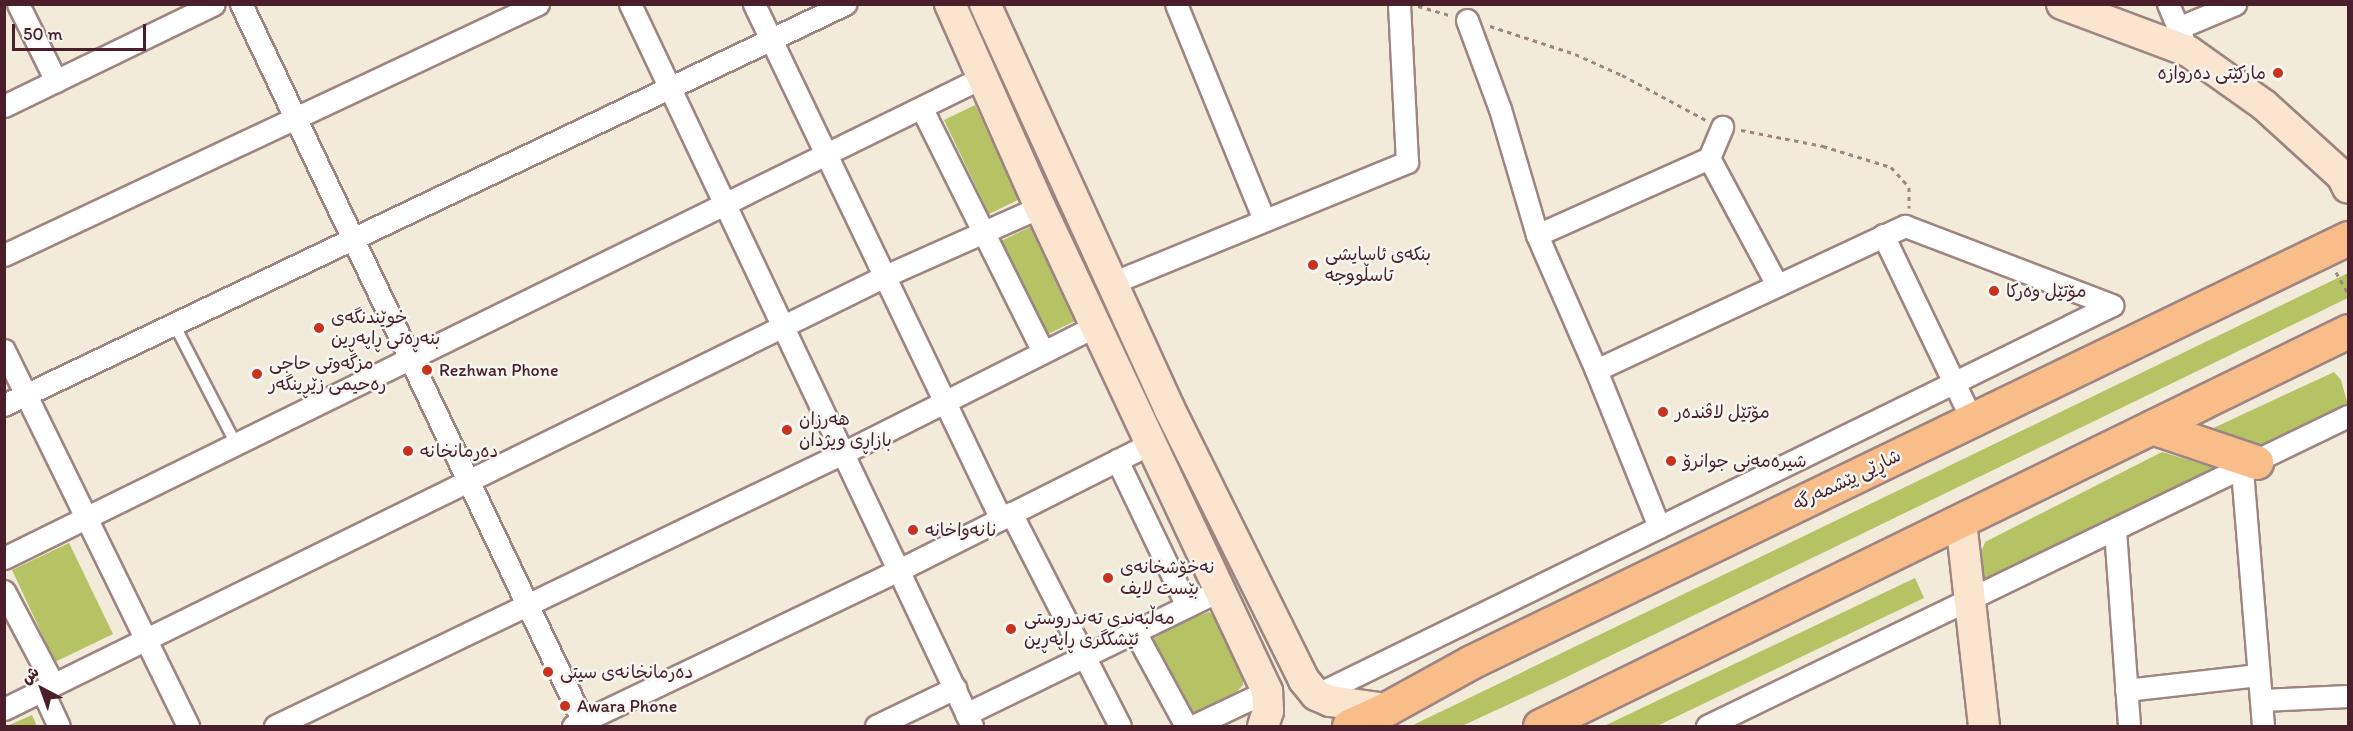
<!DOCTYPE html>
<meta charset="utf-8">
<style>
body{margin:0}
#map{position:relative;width:2353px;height:731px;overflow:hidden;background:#f2ebda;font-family:Itim,"Playpen Sans Arabic",sans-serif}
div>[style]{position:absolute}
.green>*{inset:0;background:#b5c365}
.path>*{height:3px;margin-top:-1.5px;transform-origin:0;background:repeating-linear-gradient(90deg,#9e8582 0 4.5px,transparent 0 9px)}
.roads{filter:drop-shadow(2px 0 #9e8582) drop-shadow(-2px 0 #9e8582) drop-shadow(0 2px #9e8582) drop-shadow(0 -2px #9e8582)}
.lane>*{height:10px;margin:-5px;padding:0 5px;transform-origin:5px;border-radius:5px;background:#fff}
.street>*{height:21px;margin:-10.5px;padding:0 10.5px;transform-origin:10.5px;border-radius:10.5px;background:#fff}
.secondary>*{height:30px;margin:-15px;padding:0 15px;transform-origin:15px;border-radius:15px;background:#fce5cf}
.highway>*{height:33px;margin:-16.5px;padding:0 16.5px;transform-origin:16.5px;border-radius:16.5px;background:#f8bd88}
.dots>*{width:16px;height:16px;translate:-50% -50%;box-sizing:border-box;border:3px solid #f6f6f2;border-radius:50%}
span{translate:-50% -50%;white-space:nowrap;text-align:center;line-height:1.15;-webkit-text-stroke:5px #f6f6f2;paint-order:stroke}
.poi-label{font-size:18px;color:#4a1f2b}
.right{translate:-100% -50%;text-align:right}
.left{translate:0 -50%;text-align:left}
.street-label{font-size:18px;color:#4a1f2b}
.frame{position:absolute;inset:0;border:6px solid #4a1f2b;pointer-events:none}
.north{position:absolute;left:12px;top:659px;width:60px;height:60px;-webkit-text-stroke:4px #f6f6f2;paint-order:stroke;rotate:319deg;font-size:16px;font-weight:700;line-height:24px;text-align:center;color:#4a1f2b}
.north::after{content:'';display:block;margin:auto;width:21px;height:27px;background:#4a1f2b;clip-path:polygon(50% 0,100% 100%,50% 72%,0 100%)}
.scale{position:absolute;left:12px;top:24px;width:134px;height:27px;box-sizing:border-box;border:3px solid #4a1f2b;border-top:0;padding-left:8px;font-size:18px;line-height:21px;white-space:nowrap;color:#4a1f2b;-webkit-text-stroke:4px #f6f6f2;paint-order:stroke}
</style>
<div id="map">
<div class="green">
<div style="clip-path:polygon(975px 105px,1020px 199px,989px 214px,944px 120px)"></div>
<div style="clip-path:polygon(1032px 226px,1077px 320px,1046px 335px,1001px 241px)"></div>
<div style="clip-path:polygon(2348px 273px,2348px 298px,1548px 686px,1462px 726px,1411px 726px)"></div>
<div style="clip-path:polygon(2334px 372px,2341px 380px,2348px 405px,2254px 450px,2207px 431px)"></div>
<div style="clip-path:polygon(2162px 452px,2219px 469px,1984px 581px,1980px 555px,1985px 542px)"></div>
<div style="clip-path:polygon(69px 543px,113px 634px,55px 662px,12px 570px)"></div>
<div style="clip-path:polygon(1915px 578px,1924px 598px,1657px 726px,1604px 726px)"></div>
<div style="clip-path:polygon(1209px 612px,1216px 618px,1243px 676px,1243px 685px,1231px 698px,1189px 719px,1148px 642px,1179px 623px)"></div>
<div style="clip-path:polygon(32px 715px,37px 726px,7px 726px)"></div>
</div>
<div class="path">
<div style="left:1418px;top:6px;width:32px;rotate:16deg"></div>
<div style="left:1490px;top:26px;width:89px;rotate:18.2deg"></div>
<div style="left:1575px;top:54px;width:51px;rotate:24.1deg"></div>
<div style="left:1622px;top:75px;width:95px;rotate:28.2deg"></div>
<div style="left:1741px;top:130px;width:84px;rotate:11deg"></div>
<div style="left:1823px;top:146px;width:71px;rotate:17.2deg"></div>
<div style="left:1891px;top:167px;width:27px;rotate:48deg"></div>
<div style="left:1909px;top:187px;width:21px;rotate:90deg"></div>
<div style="left:2336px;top:272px;width:25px;rotate:61deg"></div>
</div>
<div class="roads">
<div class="lane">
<div style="left:174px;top:324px;width:135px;rotate:62.7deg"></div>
</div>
<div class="street">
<div style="left:18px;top:4px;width:86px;rotate:63.7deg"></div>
<div style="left:241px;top:4px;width:800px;rotate:64.52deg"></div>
<div style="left:630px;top:4px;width:799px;rotate:64.65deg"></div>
<div style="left:754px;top:4px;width:571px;rotate:64.38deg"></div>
<div style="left:1176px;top:4px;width:233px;rotate:67.8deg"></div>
<div style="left:2168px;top:4px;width:38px;rotate:67deg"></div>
<div style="left:1467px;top:20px;width:95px;rotate:69.7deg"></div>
<div style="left:1500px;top:109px;width:131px;rotate:73.6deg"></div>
<div style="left:1537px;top:235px;width:147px;rotate:66.4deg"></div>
<div style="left:1596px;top:370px;width:169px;rotate:68.1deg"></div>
<div style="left:2178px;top:28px;width:62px;rotate:-22.8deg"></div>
<div style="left:4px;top:106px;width:233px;rotate:-25.9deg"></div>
<div style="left:922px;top:109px;width:271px;rotate:63.5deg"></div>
<div style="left:1709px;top:158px;width:144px;rotate:61.8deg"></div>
<div style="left:1537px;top:235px;width:188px;rotate:-24.1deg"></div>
<div style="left:1709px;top:158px;width:34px;rotate:-67deg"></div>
<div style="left:1883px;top:235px;width:205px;rotate:64.3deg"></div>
<div style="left:4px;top:255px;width:590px;rotate:-25.18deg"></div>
<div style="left:1112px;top:283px;width:319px;rotate:-22.3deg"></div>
<div style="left:1407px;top:162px;width:158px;rotate:-92.9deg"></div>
<div style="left:4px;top:350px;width:419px;rotate:63.9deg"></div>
<div style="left:1596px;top:370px;width:341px;rotate:-25deg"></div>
<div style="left:1905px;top:226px;width:222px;rotate:20.9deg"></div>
<div style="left:4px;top:405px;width:932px;rotate:-25.49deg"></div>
<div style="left:1117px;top:460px;width:162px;rotate:64.4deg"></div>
<div style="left:2242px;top:470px;width:257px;rotate:85.3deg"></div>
<div style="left:1011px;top:513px;width:239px;rotate:62.9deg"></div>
<div style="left:2115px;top:530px;width:196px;rotate:85.9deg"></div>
<div style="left:4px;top:558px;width:1091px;rotate:-26.17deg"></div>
<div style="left:4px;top:591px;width:105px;rotate:62.2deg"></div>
<div style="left:1135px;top:632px;width:107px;rotate:61.5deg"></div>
<div style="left:42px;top:690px;width:40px;rotate:65deg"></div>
<div style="left:2126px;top:690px;width:133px;rotate:-6.5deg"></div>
<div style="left:1316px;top:695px;width:886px;rotate:-26.1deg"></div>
<div style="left:2262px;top:700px;width:86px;rotate:-2.7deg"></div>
<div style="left:4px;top:709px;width:982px;rotate:-26.17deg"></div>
<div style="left:885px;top:276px;width:170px;rotate:-24deg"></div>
<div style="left:966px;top:714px;width:283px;rotate:-26deg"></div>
<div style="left:275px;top:726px;width:630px;rotate:-25.67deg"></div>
<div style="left:843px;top:453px;width:283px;rotate:-26.7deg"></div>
<div style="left:573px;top:726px;width:361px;rotate:-25.6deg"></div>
<div style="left:899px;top:570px;width:283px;rotate:-26.7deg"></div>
<div style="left:876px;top:726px;width:88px;rotate:-25.7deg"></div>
<div style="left:1193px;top:726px;width:82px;rotate:-25.3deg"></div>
<div style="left:1707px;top:726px;width:712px;rotate:-25.81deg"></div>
</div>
<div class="secondary">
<div style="left:950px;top:4px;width:222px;rotate:66.1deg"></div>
<div style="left:1040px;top:207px;width:535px;rotate:64.87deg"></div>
<div style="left:1267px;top:691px;width:20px;rotate:87deg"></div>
<div style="left:1268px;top:711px;width:16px;rotate:108deg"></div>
<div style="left:985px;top:4px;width:444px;rotate:65.5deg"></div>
<div style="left:1169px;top:408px;width:304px;rotate:63.6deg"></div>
<div style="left:1304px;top:680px;width:19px;rotate:51deg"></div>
<div style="left:1316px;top:695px;width:15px;rotate:23deg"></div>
<div style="left:1330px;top:701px;width:57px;rotate:8.1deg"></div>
<div style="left:2062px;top:4px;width:134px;rotate:20.5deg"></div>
<div style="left:2188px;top:51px;width:93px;rotate:35.4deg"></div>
<div style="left:2264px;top:105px;width:105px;rotate:42.3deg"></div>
<div style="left:2342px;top:176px;width:13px;rotate:63deg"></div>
<div style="left:1961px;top:521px;width:206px;rotate:83.6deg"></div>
</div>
<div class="highway">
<div style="left:2152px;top:427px;width:110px;rotate:18.6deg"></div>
<div style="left:1349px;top:726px;width:41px;rotate:-24.7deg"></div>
<div style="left:1386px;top:709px;width:97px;rotate:-28.9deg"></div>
<div style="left:1471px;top:662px;width:974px;rotate:-25.8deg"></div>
<div style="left:1540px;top:726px;width:899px;rotate:-26.05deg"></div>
</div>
</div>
<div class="dots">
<div style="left:2278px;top:73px;background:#c8321e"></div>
<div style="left:1313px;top:265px;background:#c8321e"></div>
<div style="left:1994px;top:291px;background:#c8321e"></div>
<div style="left:319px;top:328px;background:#c8321e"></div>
<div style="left:427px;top:370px;background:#c8321e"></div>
<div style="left:257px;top:374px;background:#c8321e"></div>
<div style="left:1663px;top:412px;background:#c8321e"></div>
<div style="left:787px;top:430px;background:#c8321e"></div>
<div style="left:408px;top:451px;background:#c8321e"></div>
<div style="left:1671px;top:461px;background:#c8321e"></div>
<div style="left:913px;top:530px;background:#c8321e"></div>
<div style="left:1108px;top:578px;background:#c8321e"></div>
<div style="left:1011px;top:629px;background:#c8321e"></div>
<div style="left:548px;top:672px;background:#c8321e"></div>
<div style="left:565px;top:706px;background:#c8321e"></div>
</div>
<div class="poi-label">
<span class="right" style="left:2266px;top:73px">مارکێتی دەروازە</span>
<span class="left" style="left:1325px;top:265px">بنکەی ئاسایشی<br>تاسڵووجە</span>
<span class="left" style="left:2006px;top:291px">مۆتێل وەرکا</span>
<span class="left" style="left:331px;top:328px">خوێندنگەی<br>بنەڕەتی ڕاپەڕین</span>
<span class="left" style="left:269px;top:374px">مزگەوتی حاجی<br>رەحیمی زێڕینگەر</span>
<span class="left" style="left:439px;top:370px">Rezhwan Phone</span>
<span class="left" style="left:1675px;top:412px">مۆتێل لاڤندەر</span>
<span class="left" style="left:799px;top:430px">ھەرزان<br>بازاڕی ویژدان</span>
<span class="left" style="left:420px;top:451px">دەرمانخانە</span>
<span class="left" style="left:1683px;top:461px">شیرەمەنی جوانرۆ</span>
<span class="left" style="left:925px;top:530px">نانەواخانە</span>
<span class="left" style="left:1120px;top:578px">نەخۆشخانەی<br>بێست لایف</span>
<span class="left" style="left:1024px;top:629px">مەڵبەندی تەندروستی<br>ئێشکگری ڕاپەڕین</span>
<span class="left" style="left:560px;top:672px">دەرمانخانەی سیتی</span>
<span class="left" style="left:577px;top:706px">Awara Phone</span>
</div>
<div class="street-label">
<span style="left:1847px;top:480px;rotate:-26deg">شاڕێی پێشمەرگە</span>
</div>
<div class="frame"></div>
<div class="north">ش</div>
<div class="scale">50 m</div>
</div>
